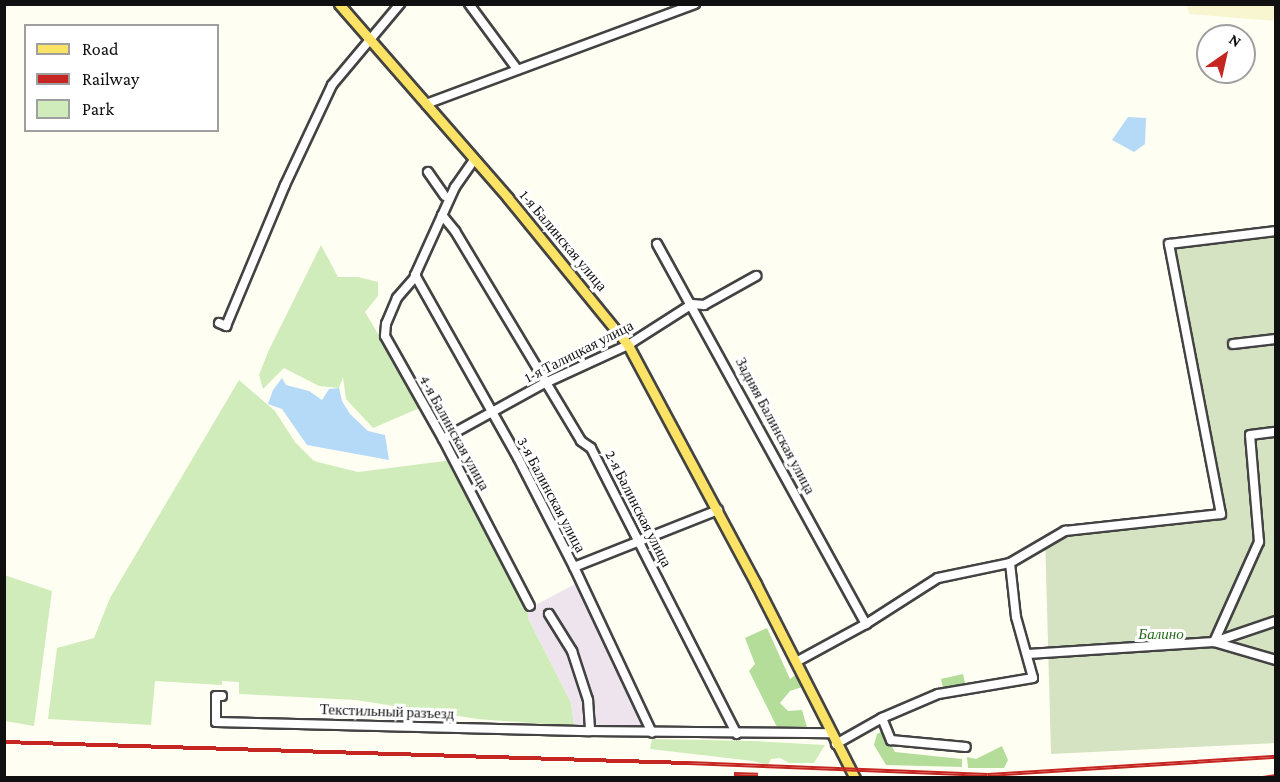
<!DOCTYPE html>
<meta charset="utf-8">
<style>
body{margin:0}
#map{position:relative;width:1280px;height:782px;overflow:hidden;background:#fffef3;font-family:"Crimson Pro",serif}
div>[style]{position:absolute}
.industrial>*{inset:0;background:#eee4ee}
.farmland>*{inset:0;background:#f7f6d1}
.green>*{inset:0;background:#d0ecba}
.forest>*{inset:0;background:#b3dd99}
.cemetery>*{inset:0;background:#d6e3c2}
.water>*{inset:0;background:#b5daf8}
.roads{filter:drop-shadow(2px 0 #434343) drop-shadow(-2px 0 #434343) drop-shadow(0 2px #434343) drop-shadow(0 -2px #434343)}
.minor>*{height:8px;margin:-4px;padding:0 4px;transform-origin:4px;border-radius:4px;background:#fff}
.major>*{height:9px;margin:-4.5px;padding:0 4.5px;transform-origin:4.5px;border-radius:4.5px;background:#fde365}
.rail>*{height:4px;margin-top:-2px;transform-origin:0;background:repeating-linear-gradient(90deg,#fff 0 4.5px,#c62622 0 9px);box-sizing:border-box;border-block:2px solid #c62622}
span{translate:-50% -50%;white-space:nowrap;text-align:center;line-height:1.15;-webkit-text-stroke:6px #fff;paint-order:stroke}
.street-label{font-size:15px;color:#101010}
.park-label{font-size:15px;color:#276b1d;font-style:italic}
.frame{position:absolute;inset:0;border:6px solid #101010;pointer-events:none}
.legend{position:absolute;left:24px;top:24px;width:195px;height:108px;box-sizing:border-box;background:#fff;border:2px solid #9f9f9f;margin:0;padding:8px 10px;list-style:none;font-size:18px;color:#101010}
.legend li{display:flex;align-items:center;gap:12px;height:30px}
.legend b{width:30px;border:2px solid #9f9f9f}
.north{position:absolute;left:1196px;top:24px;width:60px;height:60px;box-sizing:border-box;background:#fff;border:2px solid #9f9f9f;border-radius:50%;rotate:34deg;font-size:16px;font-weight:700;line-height:24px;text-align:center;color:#101010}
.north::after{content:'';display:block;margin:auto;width:21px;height:27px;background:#c62622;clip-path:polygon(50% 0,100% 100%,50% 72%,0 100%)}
</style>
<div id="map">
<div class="industrial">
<div style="clip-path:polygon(577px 583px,588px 601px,649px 730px,574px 726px,571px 703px,528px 618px,528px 609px)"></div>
</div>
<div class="farmland">
<div style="clip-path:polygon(1187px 5px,1275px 5px,1275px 21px,1189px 14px)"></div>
</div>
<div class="green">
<div style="clip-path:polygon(321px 245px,338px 277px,358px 277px,378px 282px,378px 296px,365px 312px,422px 407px,373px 428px,346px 399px,343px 377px,339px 388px,319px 386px,284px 368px,263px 389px,259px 375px,268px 352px)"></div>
<div style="clip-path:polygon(239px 380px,275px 411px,295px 442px,314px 461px,358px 472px,453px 460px,528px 609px,528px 618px,571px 703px,574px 726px,477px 719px,356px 700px,239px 694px,239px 682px,222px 681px,222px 685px,155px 681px,151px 725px,48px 719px,57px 648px,94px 638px,110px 598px)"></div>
<div style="clip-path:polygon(4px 575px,52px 591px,34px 726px,5px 721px)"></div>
<div style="clip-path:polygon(652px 739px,755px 741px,825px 745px,814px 763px,789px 763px,780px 758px,771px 759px,768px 765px,753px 761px,650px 749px)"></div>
</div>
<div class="forest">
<div style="clip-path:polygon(767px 628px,790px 679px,797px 674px,805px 686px,790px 691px,780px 703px,788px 711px,802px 710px,807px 727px,798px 731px,779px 731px,749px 671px,755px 664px,745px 638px)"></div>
<div style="clip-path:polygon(963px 674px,965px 683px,943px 688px,941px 679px)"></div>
<div style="clip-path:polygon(883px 731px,895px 752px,962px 759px,962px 767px,886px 765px,874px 745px,877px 734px)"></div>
<div style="clip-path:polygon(1002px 746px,1008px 760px,1004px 768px,968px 768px,967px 757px,976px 759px)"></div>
</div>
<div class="cemetery">
<div style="clip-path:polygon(1275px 235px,1275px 743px,1051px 754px,1045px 534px,1221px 514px,1175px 248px)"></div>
</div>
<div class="water">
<div style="clip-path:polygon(1128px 117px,1146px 118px,1145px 144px,1134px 152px,1112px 140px)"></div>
<div style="clip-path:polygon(282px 378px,286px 385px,309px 391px,322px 400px,329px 389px,339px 388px,342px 401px,350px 414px,368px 431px,385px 435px,389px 460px,307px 445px,282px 409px,268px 404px,273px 390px)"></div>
</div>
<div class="roads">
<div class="minor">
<div style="left:469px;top:4px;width:81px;rotate:53.6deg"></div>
<div style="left:426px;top:104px;width:287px;rotate:-20.4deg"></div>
<div style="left:474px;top:160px;width:33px;rotate:125deg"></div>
<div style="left:455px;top:187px;width:97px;rotate:114.4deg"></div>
<div style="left:415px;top:275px;width:210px;rotate:60.6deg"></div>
<div style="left:518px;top:458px;width:123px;rotate:62.8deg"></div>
<div style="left:574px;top:567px;width:183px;rotate:64.8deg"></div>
<div style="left:428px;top:172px;width:29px;rotate:55deg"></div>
<div style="left:442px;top:215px;width:21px;rotate:51deg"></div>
<div style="left:455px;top:231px;width:245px;rotate:59deg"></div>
<div style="left:581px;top:441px;width:12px;rotate:35deg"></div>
<div style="left:591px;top:448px;width:321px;rotate:63deg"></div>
<div style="left:657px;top:244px;width:434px;rotate:61.2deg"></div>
<div style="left:416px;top:276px;width:29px;rotate:131deg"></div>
<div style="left:397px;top:298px;width:28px;rotate:113deg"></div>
<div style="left:386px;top:324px;width:12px;rotate:95deg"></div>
<div style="left:385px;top:336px;width:118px;rotate:60.6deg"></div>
<div style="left:443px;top:439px;width:188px;rotate:62.5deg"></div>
<div style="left:219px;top:323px;width:8px;rotate:23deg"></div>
<div style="left:226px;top:326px;width:153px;rotate:-67.3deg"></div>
<div style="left:285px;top:185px;width:110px;rotate:-64.8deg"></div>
<div style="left:332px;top:85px;width:106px;rotate:-50deg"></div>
<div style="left:1233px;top:344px;width:43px;rotate:-6.6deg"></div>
<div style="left:443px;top:439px;width:116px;rotate:-28.8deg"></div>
<div style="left:545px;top:383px;width:91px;rotate:-24.6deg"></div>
<div style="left:628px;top:345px;width:76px;rotate:-32.6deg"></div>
<div style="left:692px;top:304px;width:12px;rotate:5deg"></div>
<div style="left:704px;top:305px;width:60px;rotate:-29.1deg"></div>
<div style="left:1010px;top:563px;width:64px;rotate:-30.2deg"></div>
<div style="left:1065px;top:531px;width:157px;rotate:-6.2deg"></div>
<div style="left:1221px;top:514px;width:275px;rotate:-100.9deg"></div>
<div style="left:1169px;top:244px;width:108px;rotate:-6.9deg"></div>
<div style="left:574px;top:567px;width:155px;rotate:-21.6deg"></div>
<div style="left:549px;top:614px;width:44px;rotate:58.1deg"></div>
<div style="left:572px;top:651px;width:52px;rotate:71.9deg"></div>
<div style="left:588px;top:700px;width:31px;rotate:86deg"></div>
<div style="left:590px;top:731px;width:240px;rotate:0.5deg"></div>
<div style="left:1214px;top:642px;width:110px;rotate:-65.8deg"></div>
<div style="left:1259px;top:542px;width:107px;rotate:-94.8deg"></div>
<div style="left:1250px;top:435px;width:26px;rotate:-7deg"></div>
<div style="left:1214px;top:642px;width:65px;rotate:-18.7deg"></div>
<div style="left:1028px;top:654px;width:186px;rotate:-3.7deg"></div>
<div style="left:1214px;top:642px;width:65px;rotate:16.2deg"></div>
<div style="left:796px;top:662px;width:80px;rotate:-28.5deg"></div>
<div style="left:866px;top:624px;width:85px;rotate:-32.6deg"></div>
<div style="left:938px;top:578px;width:74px;rotate:-11.8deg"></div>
<div style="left:1010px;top:563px;width:54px;rotate:83.7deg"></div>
<div style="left:1016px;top:617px;width:63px;rotate:74.4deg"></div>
<div style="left:1033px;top:678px;width:96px;rotate:170.4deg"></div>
<div style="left:938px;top:694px;width:61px;rotate:156.8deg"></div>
<div style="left:882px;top:718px;width:53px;rotate:150.5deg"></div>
<div style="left:222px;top:696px;width:6px;rotate:180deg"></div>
<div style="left:216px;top:696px;width:26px;rotate:90deg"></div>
<div style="left:216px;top:722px;width:374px;rotate:1.4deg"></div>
<div style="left:882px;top:718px;width:24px;rotate:68deg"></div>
<div style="left:891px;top:740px;width:75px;rotate:5.3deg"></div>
</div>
<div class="major">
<div style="left:339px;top:4px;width:257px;rotate:48.9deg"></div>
<div style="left:508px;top:198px;width:190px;rotate:50.8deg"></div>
<div style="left:628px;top:345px;width:271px;rotate:61.8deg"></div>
<div style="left:756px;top:584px;width:218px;rotate:63deg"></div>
</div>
</div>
<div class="rail">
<div style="left:4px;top:742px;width:684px;rotate:1.76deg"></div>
<div style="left:688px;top:763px;width:300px;rotate:2.3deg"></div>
<div style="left:988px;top:775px;width:289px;rotate:-3.6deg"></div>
<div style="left:734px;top:774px;width:24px;rotate:2deg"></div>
<div style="left:1263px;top:778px;width:13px;rotate:-9deg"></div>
</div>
<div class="street-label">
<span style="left:563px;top:241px;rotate:50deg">1-я Балинская улица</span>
<span style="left:579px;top:352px;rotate:-27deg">1-я Талицкая улица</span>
<span style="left:775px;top:426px;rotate:62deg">Задняя Балинская улица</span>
<span style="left:454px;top:433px;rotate:61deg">4-я Балинская улица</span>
<span style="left:551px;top:495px;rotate:62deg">3-я Балинская улица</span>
<span style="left:638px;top:509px;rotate:63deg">2-я Балинская улица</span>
<span style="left:387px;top:712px;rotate:2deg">Текстильный разъезд</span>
</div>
<div class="park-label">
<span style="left:1161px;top:635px">Балино</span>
</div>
<div class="frame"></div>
<ul class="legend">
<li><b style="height:8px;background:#fde365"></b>Road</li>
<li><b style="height:8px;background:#c62622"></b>Railway</li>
<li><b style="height:16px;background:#d0ecba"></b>Park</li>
</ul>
<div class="north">N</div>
</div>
